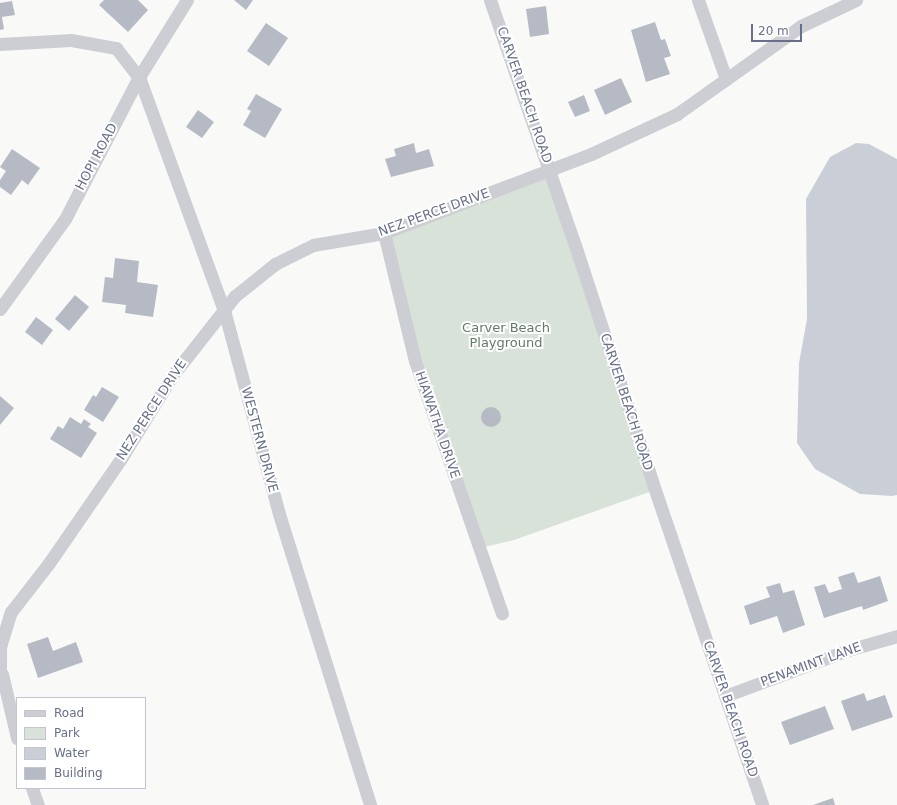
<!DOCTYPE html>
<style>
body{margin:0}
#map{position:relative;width:897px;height:805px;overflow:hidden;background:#f9faf8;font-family:"DejaVu Sans",sans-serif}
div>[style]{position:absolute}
.green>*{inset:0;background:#d9e2d8}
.water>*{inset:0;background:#cacfd7}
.building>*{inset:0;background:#b6bac4}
.round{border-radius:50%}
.street>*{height:13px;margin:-6.5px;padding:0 6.5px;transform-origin:6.5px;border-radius:6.5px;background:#cdced3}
span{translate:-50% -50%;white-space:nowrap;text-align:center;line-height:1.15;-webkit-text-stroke:4px #fff;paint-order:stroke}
.street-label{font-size:13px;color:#676f8b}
.park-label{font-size:13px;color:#627b66}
.legend{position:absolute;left:16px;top:697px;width:130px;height:92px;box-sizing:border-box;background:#fff;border:1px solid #c2c5d1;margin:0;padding:5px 7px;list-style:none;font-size:12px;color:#676f8b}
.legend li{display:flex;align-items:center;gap:8px;height:20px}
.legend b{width:20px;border:1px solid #c2c5d1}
.scale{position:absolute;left:751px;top:24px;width:51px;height:18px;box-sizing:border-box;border:2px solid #676f8b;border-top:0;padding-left:5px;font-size:12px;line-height:14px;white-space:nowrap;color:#676f8b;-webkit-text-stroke:3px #fff;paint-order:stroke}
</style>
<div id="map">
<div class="green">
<div style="clip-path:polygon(550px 170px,655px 490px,514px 540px,480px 548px,415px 361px,384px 233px)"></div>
</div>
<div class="water">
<div style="clip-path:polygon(856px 143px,869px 144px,897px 159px,897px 495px,892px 496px,860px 494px,815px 469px,797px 443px,799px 363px,807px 319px,806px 199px,830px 157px)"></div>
</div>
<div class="building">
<div style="clip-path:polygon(104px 0,138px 0,148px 10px,128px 32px,99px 5px)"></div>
<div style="clip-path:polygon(234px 0,253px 0,246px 10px)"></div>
<div style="clip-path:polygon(12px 1px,15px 15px,2px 17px,4px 29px,0 30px,0 3px)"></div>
<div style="clip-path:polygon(546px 6px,549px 34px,530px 37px,526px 9px)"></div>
<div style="clip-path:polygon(655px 22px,661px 40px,665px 39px,671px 56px,664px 58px,670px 74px,646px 82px,631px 30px)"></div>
<div style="clip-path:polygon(266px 23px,288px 38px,269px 66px,247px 51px)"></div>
<div style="clip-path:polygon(621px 78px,632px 102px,605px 115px,594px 90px)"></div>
<div style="clip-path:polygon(256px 94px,282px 109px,265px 138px,243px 125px,251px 111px,247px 109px)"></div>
<div style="clip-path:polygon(584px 95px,590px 111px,575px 117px,568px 102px)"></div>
<div style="clip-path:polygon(198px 110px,214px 122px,202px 138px,186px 127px)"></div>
<div style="clip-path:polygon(414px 143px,416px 153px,429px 149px,434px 166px,391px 177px,385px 159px,396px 156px,394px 149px)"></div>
<div style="clip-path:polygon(12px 149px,40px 168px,28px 185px,22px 180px,11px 195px,0 187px,0 180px,6px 171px,0 167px)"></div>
<div style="clip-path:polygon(115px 258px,139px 261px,137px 282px,158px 285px,153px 317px,125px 313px,126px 305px,102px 302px,105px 277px,113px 278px)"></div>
<div style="clip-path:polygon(75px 295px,89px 307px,69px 331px,55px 319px)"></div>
<div style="clip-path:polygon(36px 317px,53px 330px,42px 345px,25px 332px)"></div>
<div style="clip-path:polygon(102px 387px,119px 397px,103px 422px,84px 410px,93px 395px,96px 397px)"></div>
<div style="clip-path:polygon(0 396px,14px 408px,0 425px)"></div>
<div class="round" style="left:481px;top:407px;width:20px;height:20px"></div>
<div style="clip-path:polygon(70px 417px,81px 424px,84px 419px,91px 424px,88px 427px,97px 433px,81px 458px,50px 439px,58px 426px,63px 429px)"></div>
<div style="clip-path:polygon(854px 572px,858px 583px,880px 576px,888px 601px,863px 610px,862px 606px,824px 618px,814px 587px,825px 584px,829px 593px,842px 589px,838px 577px)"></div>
<div style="clip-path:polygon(780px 583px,783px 593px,794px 590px,805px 625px,783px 633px,777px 616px,750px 625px,744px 606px,770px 597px,766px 587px)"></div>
<div style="clip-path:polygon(48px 637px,53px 651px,76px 642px,83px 662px,38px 678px,27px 644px)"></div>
<div style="clip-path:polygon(864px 693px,867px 701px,885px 695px,893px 717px,852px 731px,841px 701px)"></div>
<div style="clip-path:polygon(825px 706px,834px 729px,790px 745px,781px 722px)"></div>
<div style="clip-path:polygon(833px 798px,835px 805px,813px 805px)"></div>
</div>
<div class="street">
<div style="left:490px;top:0;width:259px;rotate:70.9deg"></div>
<div style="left:575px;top:245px;width:251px;rotate:71.9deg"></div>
<div style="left:653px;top:484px;width:339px;rotate:71.2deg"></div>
<div style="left:698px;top:0;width:84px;rotate:70.5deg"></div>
<div style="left:0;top:44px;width:71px;rotate:-3.2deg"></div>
<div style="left:71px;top:40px;width:46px;rotate:10.1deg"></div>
<div style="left:116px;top:48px;width:37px;rotate:52deg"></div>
<div style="left:139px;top:77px;width:248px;rotate:70deg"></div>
<div style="left:224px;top:310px;width:211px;rotate:74.9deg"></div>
<div style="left:279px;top:514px;width:305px;rotate:72.6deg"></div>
<div style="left:384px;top:233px;width:132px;rotate:76.4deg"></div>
<div style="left:415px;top:361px;width:267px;rotate:71deg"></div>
<div style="left:0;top:309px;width:111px;rotate:-54.2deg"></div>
<div style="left:65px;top:219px;width:160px;rotate:-62.5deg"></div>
<div style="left:139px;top:77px;width:91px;rotate:-58.1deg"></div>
<div style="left:0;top:647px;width:37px;rotate:-73deg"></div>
<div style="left:11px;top:612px;width:62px;rotate:-52.2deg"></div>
<div style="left:49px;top:563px;width:125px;rotate:-55.4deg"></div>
<div style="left:120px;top:460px;width:99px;rotate:-58.2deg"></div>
<div style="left:172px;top:376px;width:102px;rotate:-51.8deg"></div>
<div style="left:235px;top:296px;width:51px;rotate:-38.7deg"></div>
<div style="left:275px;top:264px;width:42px;rotate:-26.6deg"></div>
<div style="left:313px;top:245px;width:72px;rotate:-9.6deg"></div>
<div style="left:384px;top:233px;width:222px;rotate:-20.9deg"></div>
<div style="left:591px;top:154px;width:95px;rotate:-24.9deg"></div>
<div style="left:677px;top:114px;width:152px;rotate:-35.4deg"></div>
<div style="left:801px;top:26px;width:61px;rotate:-25.3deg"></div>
<div style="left:0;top:648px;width:27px;rotate:90deg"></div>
<div style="left:2px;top:674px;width:66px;rotate:76.8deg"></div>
<div style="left:725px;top:696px;width:131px;rotate:-20.5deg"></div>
<div style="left:848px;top:650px;width:51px;rotate:-15.9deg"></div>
<div style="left:32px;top:788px;width:18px;rotate:71deg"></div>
</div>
<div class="street-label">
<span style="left:524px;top:95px;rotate:71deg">CARVER BEACH ROAD</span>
<span style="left:97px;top:157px;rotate:-62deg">HOPI ROAD</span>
<span style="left:434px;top:213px;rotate:-20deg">NEZ PERCE DRIVE</span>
<span style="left:626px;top:402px;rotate:72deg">CARVER BEACH ROAD</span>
<span style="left:152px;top:410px;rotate:-57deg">NEZ PERCE DRIVE</span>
<span style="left:437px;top:425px;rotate:71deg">HIAWATHA DRIVE</span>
<span style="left:259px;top:440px;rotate:75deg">WESTERN DRIVE</span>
<span style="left:811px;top:665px;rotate:-20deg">PENAMINT LANE</span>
<span style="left:730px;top:709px;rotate:71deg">CARVER BEACH ROAD</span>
</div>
<div class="park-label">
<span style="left:506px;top:336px">Carver Beach<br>Playground</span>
</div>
<ul class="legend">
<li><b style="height:5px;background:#cdced3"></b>Road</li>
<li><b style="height:11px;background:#d9e2d8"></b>Park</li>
<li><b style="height:11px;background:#cacfd7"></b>Water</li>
<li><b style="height:11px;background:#b6bac4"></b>Building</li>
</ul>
<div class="scale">20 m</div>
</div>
